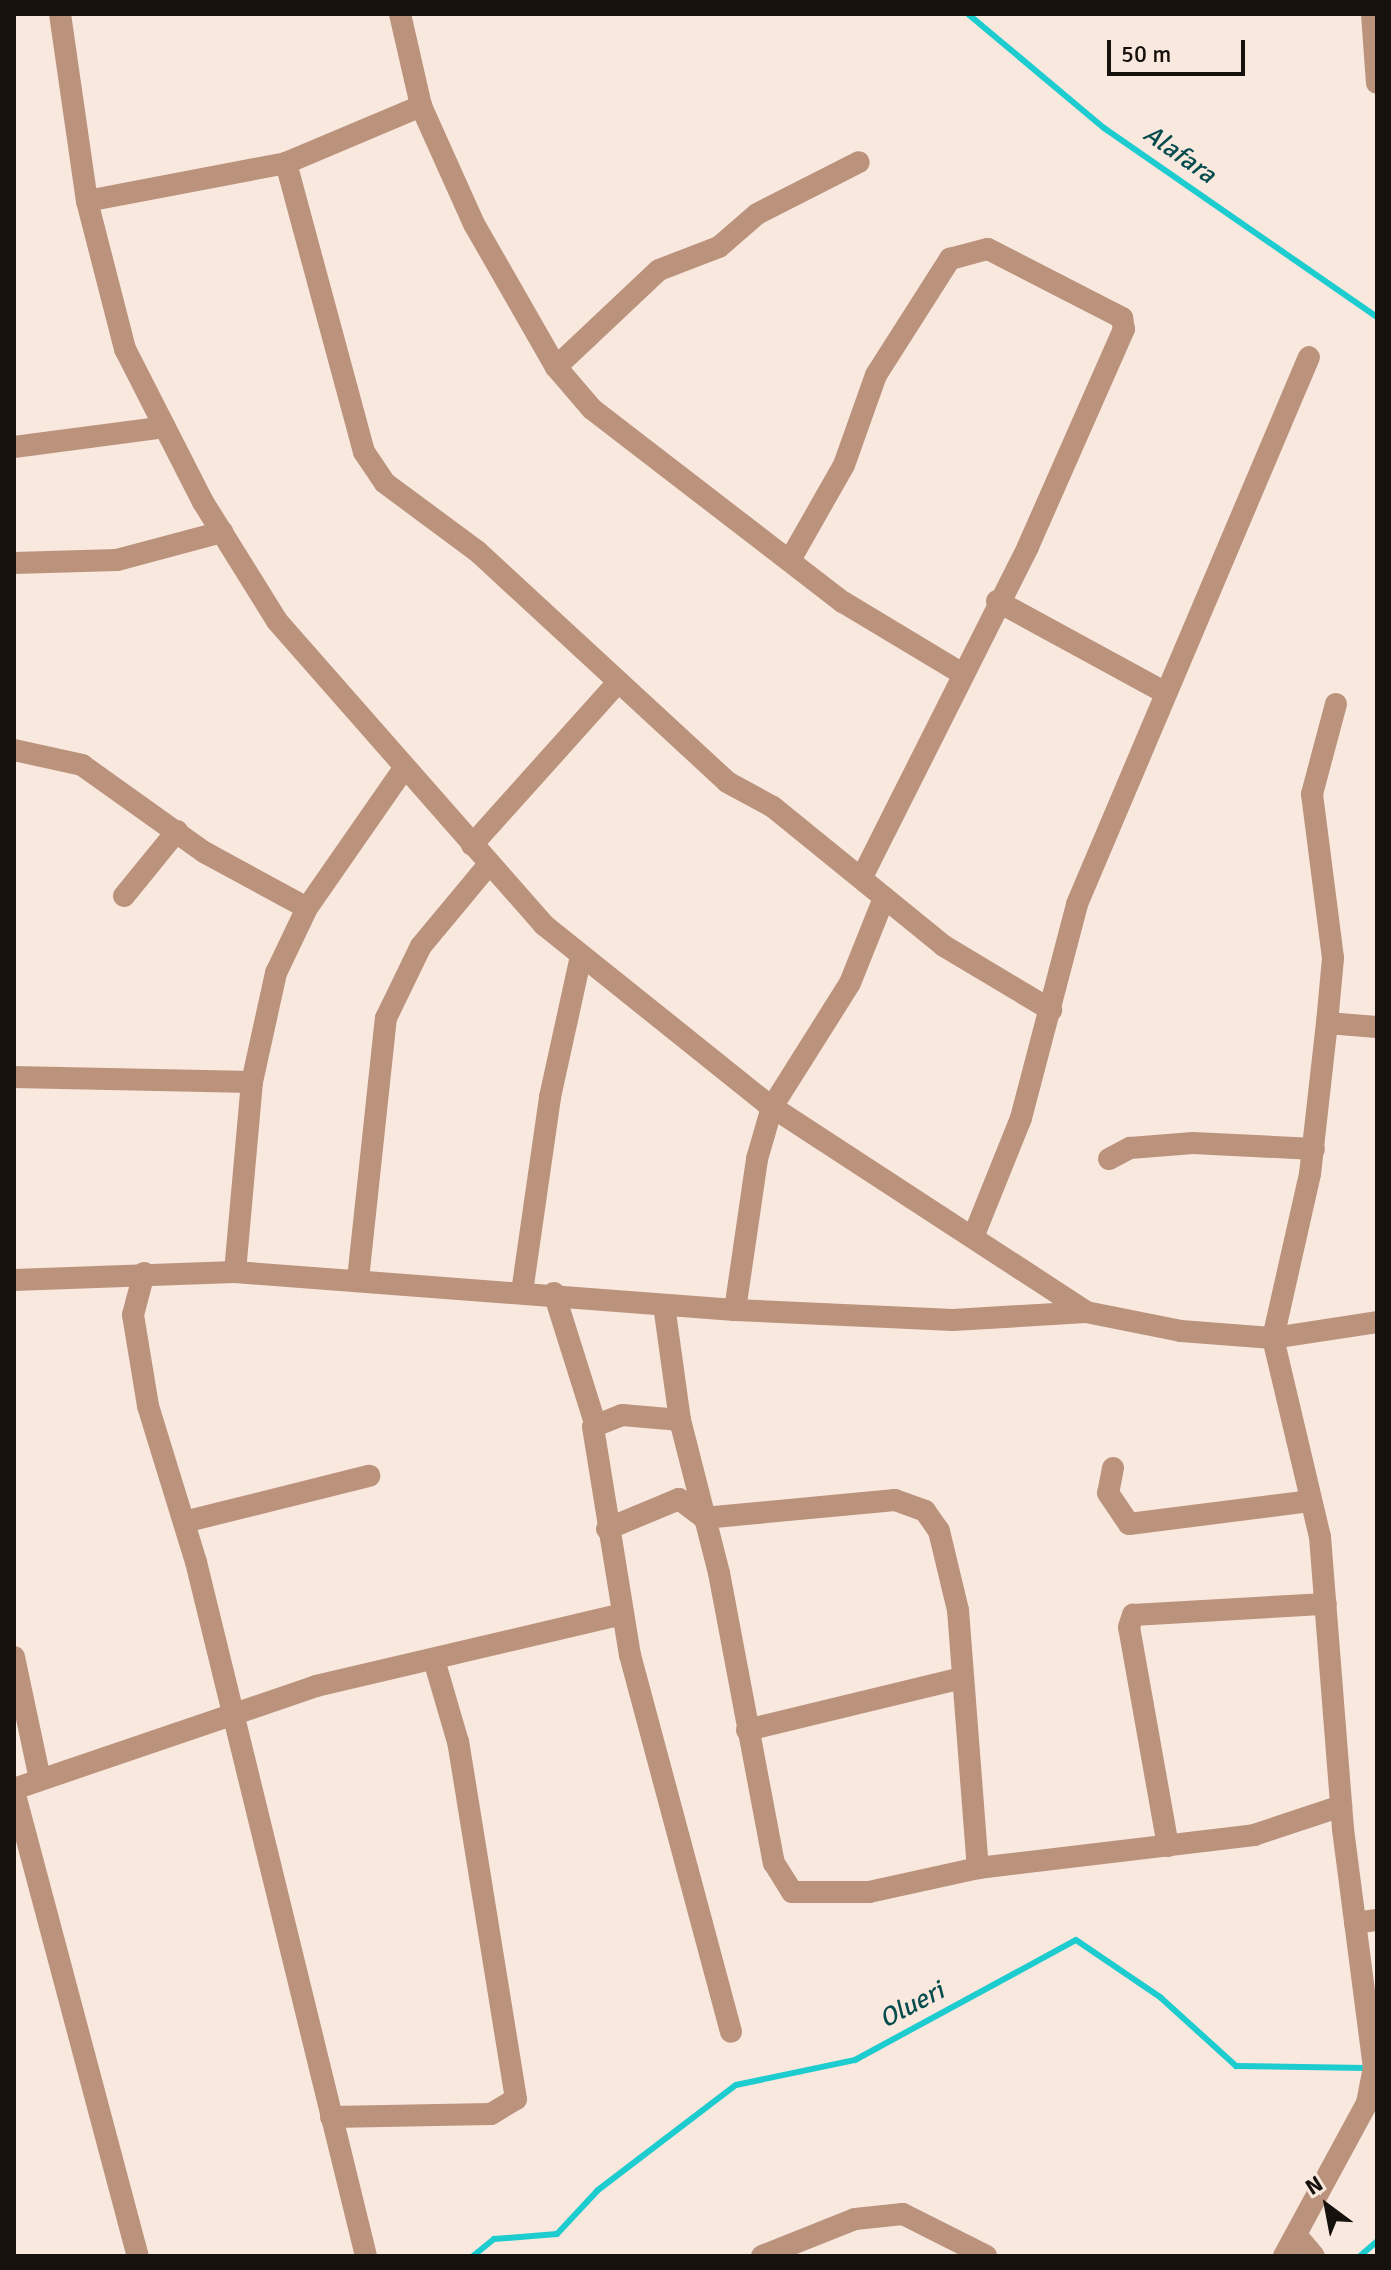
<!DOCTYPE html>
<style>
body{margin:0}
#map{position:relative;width:1391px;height:2270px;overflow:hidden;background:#f9e8de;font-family:Signika,sans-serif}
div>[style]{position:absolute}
.stream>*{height:6px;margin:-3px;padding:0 3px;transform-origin:3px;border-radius:3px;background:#1dccce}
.minor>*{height:22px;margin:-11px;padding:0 11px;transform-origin:11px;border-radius:11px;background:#bb937d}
span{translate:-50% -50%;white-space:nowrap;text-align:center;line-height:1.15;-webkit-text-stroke:6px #f9e8de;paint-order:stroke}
.water-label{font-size:26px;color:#044c4d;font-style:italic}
.frame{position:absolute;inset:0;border:16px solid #17110e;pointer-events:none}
.north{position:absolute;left:1287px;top:2166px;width:80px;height:80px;-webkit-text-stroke:6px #f9e8de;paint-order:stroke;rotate:328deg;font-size:22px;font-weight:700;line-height:32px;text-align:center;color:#17110e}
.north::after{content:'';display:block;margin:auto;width:28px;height:36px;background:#17110e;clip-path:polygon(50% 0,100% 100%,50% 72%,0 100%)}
.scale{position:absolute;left:1107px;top:40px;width:138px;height:36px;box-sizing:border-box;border:4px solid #17110e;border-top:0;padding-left:10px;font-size:24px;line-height:28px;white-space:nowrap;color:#17110e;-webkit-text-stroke:6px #f9e8de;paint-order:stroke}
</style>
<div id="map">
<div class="stream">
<div style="left:968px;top:14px;width:177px;rotate:40deg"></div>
<div style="left:1104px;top:128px;width:332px;rotate:34.7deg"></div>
<div style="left:473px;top:2256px;width:27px;rotate:-39deg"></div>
<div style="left:494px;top:2239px;width:63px;rotate:-4.5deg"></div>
<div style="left:557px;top:2234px;width:60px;rotate:-47deg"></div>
<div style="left:598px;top:2190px;width:173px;rotate:-37.3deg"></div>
<div style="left:736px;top:2085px;width:122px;rotate:-11.9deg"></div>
<div style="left:855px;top:2060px;width:251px;rotate:-28.5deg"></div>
<div style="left:1076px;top:1940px;width:102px;rotate:34.2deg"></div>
<div style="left:1160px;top:1997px;width:103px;rotate:42.2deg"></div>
<div style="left:1236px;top:2066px;width:131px;rotate:0.9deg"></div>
<div style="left:1360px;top:2256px;width:23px;rotate:-41deg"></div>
</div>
<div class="minor">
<div style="left:60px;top:14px;width:189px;rotate:81.8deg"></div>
<div style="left:87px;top:201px;width:153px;rotate:75.6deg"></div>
<div style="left:125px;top:349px;width:172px;rotate:63deg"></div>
<div style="left:203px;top:502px;width:140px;rotate:58.1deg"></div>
<div style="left:277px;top:621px;width:405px;rotate:48.7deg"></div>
<div style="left:544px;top:925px;width:285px;rotate:38.7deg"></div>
<div style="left:766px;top:1103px;width:382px;rotate:33.1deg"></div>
<div style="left:400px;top:14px;width:94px;rotate:77.1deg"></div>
<div style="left:421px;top:106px;width:129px;rotate:65.8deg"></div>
<div style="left:474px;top:224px;width:165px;rotate:60.2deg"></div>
<div style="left:556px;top:367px;width:55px;rotate:49.4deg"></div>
<div style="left:592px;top:409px;width:317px;rotate:37.6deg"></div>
<div style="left:843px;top:602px;width:138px;rotate:31deg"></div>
<div style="left:1372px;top:14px;width:69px;rotate:85.9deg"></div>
<div style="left:286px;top:163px;width:299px;rotate:74.9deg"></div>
<div style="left:364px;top:452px;width:37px;rotate:56deg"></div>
<div style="left:385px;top:483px;width:114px;rotate:36.5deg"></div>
<div style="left:477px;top:551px;width:340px;rotate:42.7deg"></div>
<div style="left:727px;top:782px;width:52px;rotate:28.5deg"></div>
<div style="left:773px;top:807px;width:220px;rotate:39.1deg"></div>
<div style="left:944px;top:946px;width:125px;rotate:30.9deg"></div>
<div style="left:87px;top:201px;width:203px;rotate:-10.8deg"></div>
<div style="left:286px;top:163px;width:147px;rotate:-22.9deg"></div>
<div style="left:556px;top:367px;width:141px;rotate:-43.3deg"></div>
<div style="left:659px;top:270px;width:64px;rotate:-21deg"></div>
<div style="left:719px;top:247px;width:50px;rotate:-41deg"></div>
<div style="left:757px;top:214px;width:114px;rotate:-27deg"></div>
<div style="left:14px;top:447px;width:152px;rotate:-7.5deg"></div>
<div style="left:790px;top:560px;width:109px;rotate:-60.4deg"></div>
<div style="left:844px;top:465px;width:96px;rotate:-70.4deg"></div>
<div style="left:876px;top:375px;width:138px;rotate:-57.5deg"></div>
<div style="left:950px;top:259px;width:39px;rotate:-15deg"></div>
<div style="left:988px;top:249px;width:151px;rotate:27.2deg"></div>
<div style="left:1122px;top:318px;width:11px;rotate:80deg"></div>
<div style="left:1124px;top:329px;width:238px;rotate:113.8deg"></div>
<div style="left:1028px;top:547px;width:367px;rotate:116.7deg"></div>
<div style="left:14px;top:563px;width:103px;rotate:-1.7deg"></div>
<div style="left:117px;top:560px;width:109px;rotate:-14.9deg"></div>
<div style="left:997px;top:601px;width:188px;rotate:28.6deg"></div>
<div style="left:14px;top:750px;width:70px;rotate:12.4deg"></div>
<div style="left:82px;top:765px;width:150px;rotate:35.5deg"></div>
<div style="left:204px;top:852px;width:117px;rotate:28.5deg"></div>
<div style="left:472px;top:845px;width:219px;rotate:-48.1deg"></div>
<div style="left:124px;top:896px;width:84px;rotate:-50.8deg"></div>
<div style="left:1327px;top:1023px;width:50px;rotate:4.6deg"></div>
<div style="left:14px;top:1077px;width:238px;rotate:1.2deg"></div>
<div style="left:1109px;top:1159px;width:24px;rotate:-28deg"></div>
<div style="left:1130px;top:1148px;width:63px;rotate:-4.5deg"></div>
<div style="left:1193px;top:1143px;width:121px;rotate:2.8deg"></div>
<div style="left:974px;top:1235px;width:126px;rotate:-68.1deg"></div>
<div style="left:1021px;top:1118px;width:221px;rotate:-75.3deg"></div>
<div style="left:1077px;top:904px;width:594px;rotate:-67.02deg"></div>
<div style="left:235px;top:1272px;width:191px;rotate:-84.9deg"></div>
<div style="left:252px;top:1082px;width:112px;rotate:-77.6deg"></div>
<div style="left:276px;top:973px;width:72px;rotate:-64.5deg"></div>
<div style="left:307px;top:908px;width:168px;rotate:-55.2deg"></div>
<div style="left:144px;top:1273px;width:43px;rotate:104.7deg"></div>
<div style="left:133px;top:1315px;width:92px;rotate:80.6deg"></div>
<div style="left:148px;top:1406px;width:163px;rotate:72.9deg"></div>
<div style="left:196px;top:1562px;width:715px;rotate:76.24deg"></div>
<div style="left:358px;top:1279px;width:262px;rotate:-83.9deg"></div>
<div style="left:386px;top:1018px;width:80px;rotate:-64.1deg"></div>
<div style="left:421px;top:946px;width:107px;rotate:-50.3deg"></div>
<div style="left:14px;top:1280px;width:221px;rotate:-2.1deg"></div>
<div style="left:235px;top:1272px;width:501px;rotate:4.35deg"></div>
<div style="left:735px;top:1310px;width:218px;rotate:2.6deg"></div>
<div style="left:953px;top:1320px;width:133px;rotate:-3.4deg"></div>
<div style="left:1086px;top:1312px;width:97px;rotate:11.3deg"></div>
<div style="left:1181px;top:1331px;width:92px;rotate:4.4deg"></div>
<div style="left:1273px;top:1338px;width:105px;rotate:-8.7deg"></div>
<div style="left:522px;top:1292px;width:197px;rotate:-81.8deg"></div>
<div style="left:550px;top:1097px;width:144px;rotate:-77.6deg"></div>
<div style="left:554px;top:1293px;width:136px;rotate:72.5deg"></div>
<div style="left:664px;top:1305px;width:116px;rotate:82.1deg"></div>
<div style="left:680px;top:1420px;width:58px;rotate:-175.1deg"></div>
<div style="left:622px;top:1415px;width:31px;rotate:158deg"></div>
<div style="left:593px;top:1427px;width:231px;rotate:80.8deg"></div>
<div style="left:630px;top:1655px;width:390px;rotate:75deg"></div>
<div style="left:735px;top:1310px;width:153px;rotate:-81.7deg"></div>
<div style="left:757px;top:1159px;width:54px;rotate:-73.9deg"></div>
<div style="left:772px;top:1107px;width:146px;rotate:-57.8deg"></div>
<div style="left:850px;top:983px;width:92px;rotate:-68.2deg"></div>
<div style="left:680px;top:1420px;width:158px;rotate:75.7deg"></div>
<div style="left:719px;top:1573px;width:295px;rotate:79.3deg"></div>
<div style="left:774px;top:1863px;width:34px;rotate:58deg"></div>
<div style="left:792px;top:1892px;width:77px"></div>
<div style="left:869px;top:1892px;width:112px;rotate:-12.4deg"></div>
<div style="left:978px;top:1868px;width:278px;rotate:-6.8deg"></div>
<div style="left:1254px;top:1835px;width:92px;rotate:-18.4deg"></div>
<div style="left:1113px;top:1468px;width:25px;rotate:101deg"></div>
<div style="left:1108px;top:1493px;width:37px;rotate:56deg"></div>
<div style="left:1129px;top:1524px;width:182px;rotate:-7.2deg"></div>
<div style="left:184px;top:1522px;width:191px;rotate:-14deg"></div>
<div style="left:607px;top:1529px;width:78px;rotate:-22.6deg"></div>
<div style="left:679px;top:1499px;width:31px;rotate:37deg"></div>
<div style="left:704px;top:1518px;width:192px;rotate:-5.4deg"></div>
<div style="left:895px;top:1500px;width:32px;rotate:20deg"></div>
<div style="left:925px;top:1511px;width:24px;rotate:55deg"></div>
<div style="left:939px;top:1531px;width:81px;rotate:76.5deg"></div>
<div style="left:958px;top:1610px;width:259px;rotate:85.6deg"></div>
<div style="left:14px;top:1657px;width:125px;rotate:78deg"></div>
<div style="left:747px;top:1730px;width:217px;rotate:-13.6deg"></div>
<div style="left:14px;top:1789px;width:319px;rotate:-18.8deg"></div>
<div style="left:316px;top:1686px;width:315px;rotate:-13.2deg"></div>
<div style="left:14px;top:1791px;width:481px;rotate:75.1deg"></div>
<div style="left:1168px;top:1846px;width:222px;rotate:-100.1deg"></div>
<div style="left:1129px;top:1627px;width:13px;rotate:-72deg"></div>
<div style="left:1133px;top:1615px;width:193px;rotate:-3.3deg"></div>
<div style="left:1355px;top:1923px;width:22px;rotate:-8deg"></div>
<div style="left:331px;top:2117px;width:160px;rotate:-1.1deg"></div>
<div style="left:491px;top:2114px;width:29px;rotate:-31deg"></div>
<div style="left:516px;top:2099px;width:362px;rotate:-99.2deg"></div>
<div style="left:458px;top:1742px;width:85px;rotate:-106.3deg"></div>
<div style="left:1297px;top:2236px;width:26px;rotate:50deg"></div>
<div style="left:762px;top:2256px;width:100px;rotate:-21.7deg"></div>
<div style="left:855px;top:2219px;width:48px;rotate:-5.9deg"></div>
<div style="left:903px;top:2214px;width:93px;rotate:26.8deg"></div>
<div style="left:1284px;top:2256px;width:174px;rotate:-61.5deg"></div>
<div style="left:1367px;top:2103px;width:36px;rotate:-79deg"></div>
<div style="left:1374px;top:2068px;width:241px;rotate:-97.4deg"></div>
<div style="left:1343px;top:1829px;width:293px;rotate:-94.5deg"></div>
<div style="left:1320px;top:1537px;width:204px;rotate:-103.3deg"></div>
<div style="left:1273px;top:1338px;width:168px;rotate:-77.3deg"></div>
<div style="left:1310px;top:1174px;width:152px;rotate:-83.6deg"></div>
<div style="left:1327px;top:1023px;width:65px;rotate:-84.7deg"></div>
<div style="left:1333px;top:958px;width:165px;rotate:-97.3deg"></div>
<div style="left:1312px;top:794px;width:93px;rotate:-75.1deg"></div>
</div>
<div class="water-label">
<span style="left:1179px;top:155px;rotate:35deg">Alafara</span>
<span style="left:912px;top:2006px;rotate:-28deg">Olueri</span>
</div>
<div class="frame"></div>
<div class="north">N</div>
<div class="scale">50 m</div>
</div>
